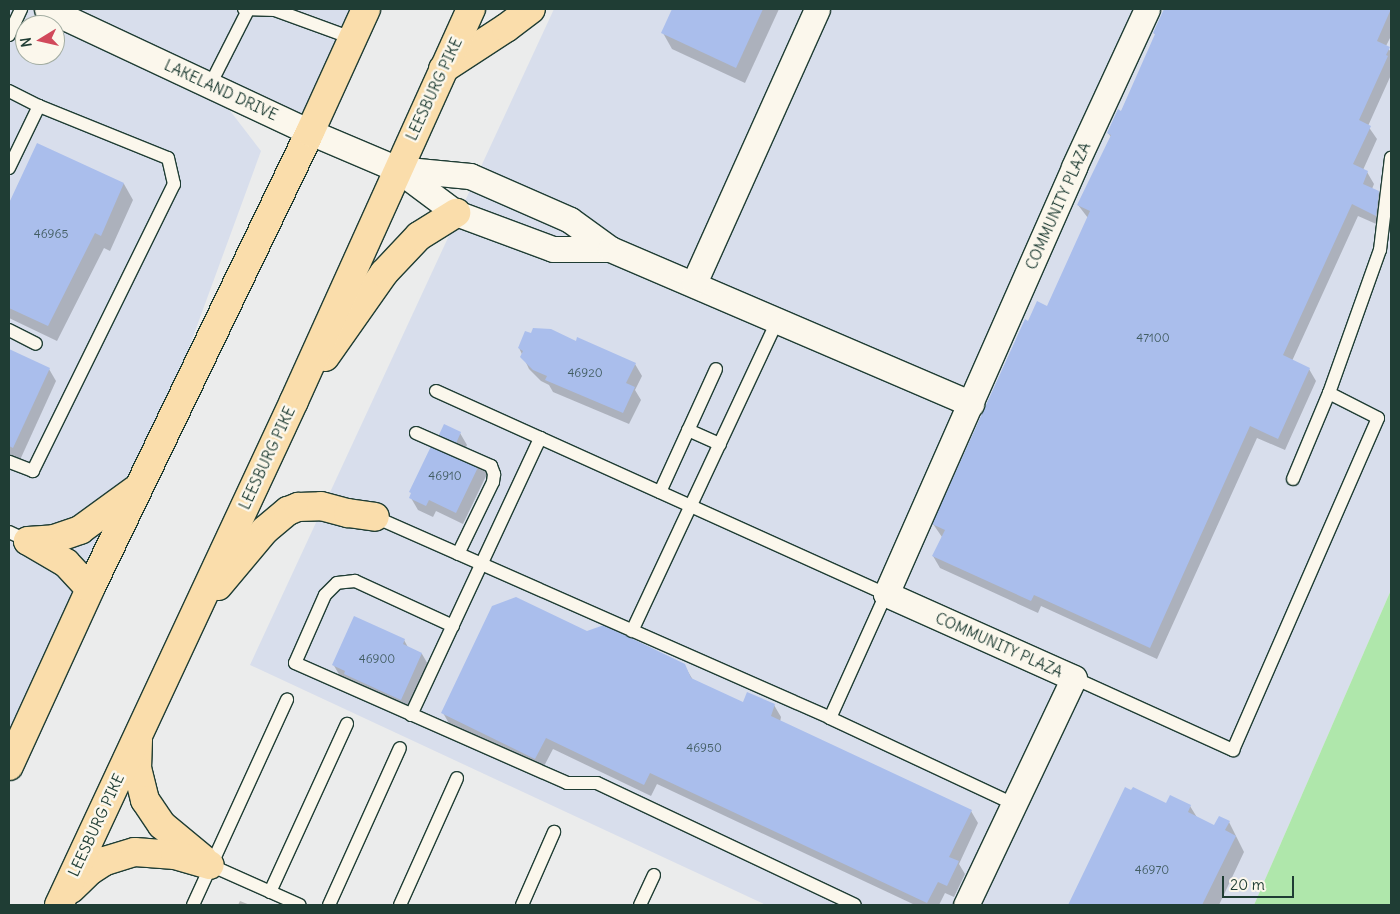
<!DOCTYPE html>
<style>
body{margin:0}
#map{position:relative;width:1400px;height:914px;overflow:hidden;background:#ebecec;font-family:Delius,sans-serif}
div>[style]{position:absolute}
.built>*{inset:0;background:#d8deec}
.green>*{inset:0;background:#afe7ab}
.shadow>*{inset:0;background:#0003}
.building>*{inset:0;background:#aabeec}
.roads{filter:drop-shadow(1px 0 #1f3d34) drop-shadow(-1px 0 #1f3d34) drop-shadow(0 1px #1f3d34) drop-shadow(0 -1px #1f3d34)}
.service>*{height:12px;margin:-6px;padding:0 6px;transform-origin:6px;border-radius:6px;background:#fbf7ec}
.minor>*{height:25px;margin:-12.5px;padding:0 12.5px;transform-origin:12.5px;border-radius:12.5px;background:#fbf7ec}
.trunk>*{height:28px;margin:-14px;padding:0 14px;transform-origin:14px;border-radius:14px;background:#faddab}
span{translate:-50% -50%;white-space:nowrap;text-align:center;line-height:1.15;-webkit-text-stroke:5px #fbf7ec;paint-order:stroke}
.number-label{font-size:12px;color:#425d62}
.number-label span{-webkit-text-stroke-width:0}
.street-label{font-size:15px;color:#1f3d34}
.frame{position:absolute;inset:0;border:10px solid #1f3d34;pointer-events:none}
.north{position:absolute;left:15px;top:15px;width:50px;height:50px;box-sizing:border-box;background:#fbf7ec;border:1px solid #a3ada2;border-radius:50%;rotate:261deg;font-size:14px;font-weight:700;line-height:20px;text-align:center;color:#1f3d34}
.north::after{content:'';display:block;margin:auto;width:18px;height:22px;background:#d1495b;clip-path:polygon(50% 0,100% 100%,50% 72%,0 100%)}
.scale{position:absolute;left:1222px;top:876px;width:72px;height:22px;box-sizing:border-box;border:2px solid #1f3d34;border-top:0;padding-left:6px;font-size:15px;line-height:18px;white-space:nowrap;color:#1f3d34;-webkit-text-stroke:4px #fbf7ec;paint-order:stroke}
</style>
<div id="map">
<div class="built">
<div style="clip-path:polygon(evenodd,9px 9px,366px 9px,310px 132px,211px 86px,261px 151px,138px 487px,9px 769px,9px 9px,25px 25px,55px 25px,55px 55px,25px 55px,25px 25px)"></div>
<div style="clip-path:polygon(554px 9px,1391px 9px,1391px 590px,1254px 905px,766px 905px,250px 665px)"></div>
</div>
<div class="green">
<div style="clip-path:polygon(1391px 590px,1391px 905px,1254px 905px)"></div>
</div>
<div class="shadow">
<div style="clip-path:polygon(674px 9px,779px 9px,745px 83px,672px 49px,663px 33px)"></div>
<div style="clip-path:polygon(1169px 9px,1391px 9px,1391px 36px,1386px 46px,1391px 52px,1391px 75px,1368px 126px,1377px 139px,1363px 170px,1367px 172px,1374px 184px,1372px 189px,1378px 192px,1385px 204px,1383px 227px,1358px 216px,1292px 361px,1309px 369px,1316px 381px,1285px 450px,1257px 438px,1157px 659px,1041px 606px,1038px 613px,940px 568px,933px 556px,942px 537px,933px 524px,1029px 322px,1047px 308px,1088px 218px,1078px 205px,1111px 137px,1108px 133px,1121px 112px,1156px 36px,1154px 33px)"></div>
<div style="clip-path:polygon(37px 145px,124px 184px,133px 200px,110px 251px,104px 248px,57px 341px,9px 318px,9px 206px)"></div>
<div style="clip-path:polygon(576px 342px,635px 364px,642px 376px,635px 390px,641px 400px,629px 424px,553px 392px,549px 385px,541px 381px,529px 369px,519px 348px)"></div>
<div style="clip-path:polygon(9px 350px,49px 369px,56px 381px,20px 460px,9px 455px)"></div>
<div style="clip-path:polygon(460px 433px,467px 445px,463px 454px,480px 462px,487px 474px,463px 524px,436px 511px,433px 517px,418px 510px,411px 498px)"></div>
<div style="clip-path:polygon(587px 632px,684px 665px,693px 680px,744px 704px,774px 705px,781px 717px,780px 722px,971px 811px,978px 823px,959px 864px,965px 874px,954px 897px,945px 893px,939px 905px,915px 905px,657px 784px,651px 796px,553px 749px,542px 770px,450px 725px,443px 713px)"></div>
<div style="clip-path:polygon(404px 640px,409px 649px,422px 654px,429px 666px,408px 711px,340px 676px,333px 664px)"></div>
<div style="clip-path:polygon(1125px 789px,1167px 805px,1190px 806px,1198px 819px,1215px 827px,1229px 822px,1244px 852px,1219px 905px,1070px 905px)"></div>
<div style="clip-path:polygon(240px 901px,250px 905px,238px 905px)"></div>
</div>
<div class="building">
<div style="clip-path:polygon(672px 9px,763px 9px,736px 68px,661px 33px)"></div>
<div style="clip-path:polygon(1164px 9px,1391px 9px,1377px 41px,1390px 47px,1386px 55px,1388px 56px,1359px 120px,1371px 126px,1353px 164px,1368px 171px,1363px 184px,1379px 191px,1376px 216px,1352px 204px,1283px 355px,1310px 368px,1278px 439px,1250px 426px,1150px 648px,1034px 595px,1031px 601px,932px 556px,945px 530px,932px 524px,1025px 319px,1028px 321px,1037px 301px,1047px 306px,1090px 211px,1077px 205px,1111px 135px,1107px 133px,1118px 109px,1121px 111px,1155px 34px,1153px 33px)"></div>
<div style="clip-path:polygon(37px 143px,124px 183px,101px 236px,95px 233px,48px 326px,9px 308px,9px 203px)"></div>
<div style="clip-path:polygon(533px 328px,551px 329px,576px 341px,577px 337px,636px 363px,626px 383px,635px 387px,623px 413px,545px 380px,547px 376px,533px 370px,520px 357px,523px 351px,518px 348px,525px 331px,531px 333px)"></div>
<div style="clip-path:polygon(9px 349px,50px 368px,13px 448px,9px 446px)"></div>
<div style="clip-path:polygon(444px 424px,461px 432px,454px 448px,481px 461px,456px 513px,429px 500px,426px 506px,409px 498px,411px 493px,409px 492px,435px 438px,437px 439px)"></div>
<div style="clip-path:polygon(516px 597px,587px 631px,604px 625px,685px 664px,691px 678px,743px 702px,747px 692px,775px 704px,771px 716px,972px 810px,949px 857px,959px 861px,947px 886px,938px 882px,927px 903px,650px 773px,644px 785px,546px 738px,535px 759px,441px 713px,492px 606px)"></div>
<div style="clip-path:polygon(354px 616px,405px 639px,403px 644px,422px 653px,401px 700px,344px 674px,345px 671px,332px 665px)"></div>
<div style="clip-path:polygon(1125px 787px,1131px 790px,1133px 787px,1166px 803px,1170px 795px,1191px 805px,1188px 812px,1214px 825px,1219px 816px,1230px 821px,1225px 830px,1236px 836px,1202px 905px,1068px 905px)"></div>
</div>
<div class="roads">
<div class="service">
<div style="left:244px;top:9px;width:31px;rotate:2deg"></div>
<div style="left:275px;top:10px;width:82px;rotate:20deg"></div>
<div style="left:9px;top:35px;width:29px;rotate:-65deg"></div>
<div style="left:210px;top:85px;width:84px;rotate:-63.1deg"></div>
<div style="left:9px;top:91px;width:34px;rotate:27deg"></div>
<div style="left:39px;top:106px;width:139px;rotate:22deg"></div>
<div style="left:168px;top:158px;width:27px;rotate:77deg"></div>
<div style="left:174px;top:184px;width:320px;rotate:116.2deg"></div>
<div style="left:33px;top:471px;width:26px;rotate:-159deg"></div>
<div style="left:9px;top:168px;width:69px;rotate:-64.2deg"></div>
<div style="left:9px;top:330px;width:30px;rotate:27deg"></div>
<div style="left:436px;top:391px;width:494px;rotate:24.3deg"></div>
<div style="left:886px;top:594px;width:136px;rotate:114.3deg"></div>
<div style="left:688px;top:430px;width:35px;rotate:24deg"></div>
<div style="left:416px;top:433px;width:82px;rotate:23.7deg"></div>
<div style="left:491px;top:466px;width:9px;rotate:69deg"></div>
<div style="left:494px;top:474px;width:8px;rotate:97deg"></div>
<div style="left:493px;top:482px;width:80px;rotate:115.9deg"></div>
<div style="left:1293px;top:479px;width:93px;rotate:-67.3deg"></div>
<div style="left:660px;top:492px;width:135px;rotate:-65.5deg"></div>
<div style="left:375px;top:517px;width:497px;rotate:23.8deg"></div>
<div style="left:830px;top:718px;width:203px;rotate:25.1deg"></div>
<div style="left:9px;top:532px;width:21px;rotate:25deg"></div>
<div style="left:453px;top:626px;width:108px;rotate:-155.3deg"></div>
<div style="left:355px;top:581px;width:18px;rotate:174deg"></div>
<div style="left:337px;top:583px;width:17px;rotate:135deg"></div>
<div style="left:325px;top:595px;width:74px;rotate:113.8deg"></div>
<div style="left:295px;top:663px;width:297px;rotate:23.8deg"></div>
<div style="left:567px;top:783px;width:30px"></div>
<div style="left:597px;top:783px;width:285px;rotate:25.3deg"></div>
<div style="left:632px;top:631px;width:344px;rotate:-64.9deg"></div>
<div style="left:1074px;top:678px;width:175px;rotate:24.4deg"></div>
<div style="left:1233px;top:750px;width:362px;rotate:-66.4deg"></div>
<div style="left:1378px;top:418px;width:55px;rotate:-153deg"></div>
<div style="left:1329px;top:393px;width:152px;rotate:-70.4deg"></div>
<div style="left:1380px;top:250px;width:93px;rotate:-83.2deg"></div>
<div style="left:411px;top:715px;width:306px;rotate:-65deg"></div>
<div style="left:210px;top:865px;width:98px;rotate:24deg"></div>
<div style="left:270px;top:892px;width:185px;rotate:-65.4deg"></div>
<div style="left:193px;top:905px;width:226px;rotate:-65.4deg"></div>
<div style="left:329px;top:905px;width:172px;rotate:-65.7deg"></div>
<div style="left:400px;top:905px;width:139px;rotate:-65.8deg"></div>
<div style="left:522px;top:905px;width:80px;rotate:-66.3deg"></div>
<div style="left:640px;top:905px;width:33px;rotate:-65deg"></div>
</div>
<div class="minor">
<div style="left:47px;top:9px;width:290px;rotate:25.1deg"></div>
<div style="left:310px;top:132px;width:95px;rotate:23deg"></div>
<div style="left:397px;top:169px;width:74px;rotate:36.7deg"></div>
<div style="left:456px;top:213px;width:103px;rotate:20.4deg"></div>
<div style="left:553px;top:249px;width:57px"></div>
<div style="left:397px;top:169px;width:73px;rotate:5.5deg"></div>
<div style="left:470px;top:176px;width:109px;rotate:23.7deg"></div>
<div style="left:570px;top:220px;width:49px;rotate:35.9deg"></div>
<div style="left:610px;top:249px;width:393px;rotate:23.2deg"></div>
<div style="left:694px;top:283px;width:300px;rotate:-65.8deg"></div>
<div style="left:966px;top:905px;width:251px;rotate:-64.6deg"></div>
<div style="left:1074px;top:678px;width:206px;rotate:-155.9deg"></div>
<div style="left:886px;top:594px;width:467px;rotate:-66.2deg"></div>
<div style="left:1074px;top:167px;width:174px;rotate:-65.2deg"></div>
</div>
<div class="trunk">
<div style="left:443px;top:69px;width:75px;rotate:-33.1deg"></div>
<div style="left:506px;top:28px;width:31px;rotate:-37deg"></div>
<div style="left:325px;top:357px;width:103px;rotate:-54.9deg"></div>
<div style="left:384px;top:273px;width:51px;rotate:-46.6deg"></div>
<div style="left:419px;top:236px;width:44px;rotate:-31.9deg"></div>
<div style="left:28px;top:541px;width:26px;rotate:-4deg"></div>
<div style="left:54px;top:539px;width:28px;rotate:-19deg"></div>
<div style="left:80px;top:530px;width:68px;rotate:-36deg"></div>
<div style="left:28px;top:541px;width:44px;rotate:30.1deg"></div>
<div style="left:66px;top:563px;width:35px;rotate:47deg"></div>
<div style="left:218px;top:586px;width:73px;rotate:-50deg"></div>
<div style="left:265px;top:530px;width:30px;rotate:-40deg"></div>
<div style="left:288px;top:511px;width:11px;rotate:-22deg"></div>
<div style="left:298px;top:507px;width:23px;rotate:-2deg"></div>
<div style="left:321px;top:506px;width:28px;rotate:15deg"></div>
<div style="left:348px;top:513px;width:27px;rotate:8deg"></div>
<div style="left:138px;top:740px;width:28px;rotate:92deg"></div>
<div style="left:137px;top:768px;width:33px;rotate:76deg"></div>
<div style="left:145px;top:800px;width:30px;rotate:56deg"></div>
<div style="left:162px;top:825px;width:53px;rotate:39.7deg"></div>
<div style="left:9px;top:766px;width:195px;rotate:-65.4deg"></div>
<div style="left:90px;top:589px;width:507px;rotate:-64.29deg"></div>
<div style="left:310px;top:132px;width:135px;rotate:-65.5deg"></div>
<div style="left:71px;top:889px;width:28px;rotate:-44deg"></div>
<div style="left:91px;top:870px;width:17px;rotate:-33deg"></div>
<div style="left:105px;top:861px;width:31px;rotate:-17deg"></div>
<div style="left:135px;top:852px;width:40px;rotate:4.3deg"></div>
<div style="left:175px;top:855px;width:36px;rotate:16deg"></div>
<div style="left:59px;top:905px;width:556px;rotate:-65deg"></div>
<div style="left:294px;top:401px;width:430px;rotate:-65.7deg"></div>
</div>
</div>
<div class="number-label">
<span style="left:51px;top:234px">46965</span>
<span style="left:1153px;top:338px">47100</span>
<span style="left:585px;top:373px">46920</span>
<span style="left:445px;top:476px">46910</span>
<span style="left:377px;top:659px">46900</span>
<span style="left:704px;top:748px">46950</span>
<span style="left:1152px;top:870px">46970</span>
</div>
<div class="street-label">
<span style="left:434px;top:89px;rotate:-65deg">LEESBURG PIKE</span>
<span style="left:221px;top:90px;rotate:25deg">LAKELAND DRIVE</span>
<span style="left:1058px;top:206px;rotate:-66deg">COMMUNITY PLAZA</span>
<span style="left:267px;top:458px;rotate:-65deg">LEESBURG PIKE</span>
<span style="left:999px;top:645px;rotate:24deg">COMMUNITY PLAZA</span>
<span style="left:96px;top:825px;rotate:-65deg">LEESBURG PIKE</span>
</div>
<div class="frame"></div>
<div class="north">N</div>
<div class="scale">20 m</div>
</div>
